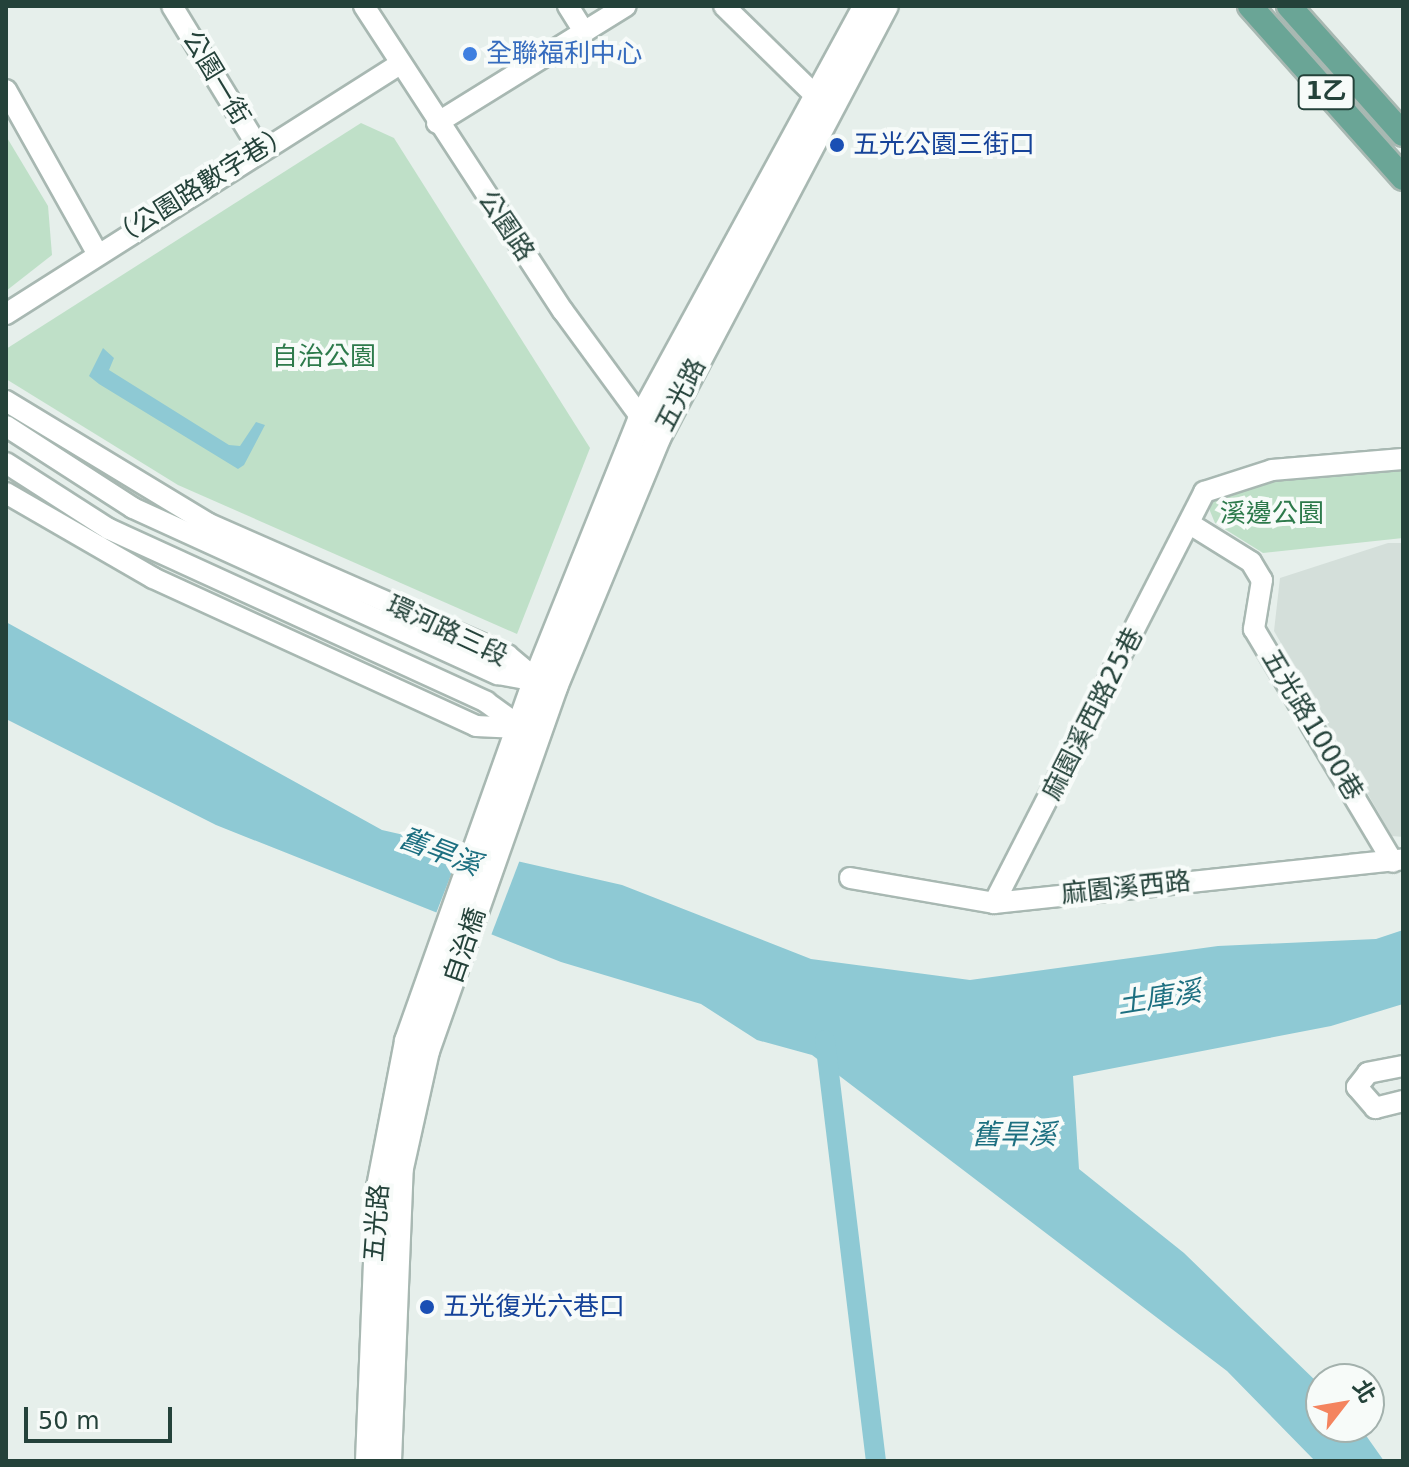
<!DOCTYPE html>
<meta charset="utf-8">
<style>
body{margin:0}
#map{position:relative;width:1409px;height:1467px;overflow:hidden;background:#e6efeb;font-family:"DejaVu Sans","Noto Sans TC",sans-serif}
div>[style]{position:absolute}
.built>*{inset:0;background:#d4dfda}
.green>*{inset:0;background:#bfe0c8}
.water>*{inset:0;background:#8ec9d4}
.pier>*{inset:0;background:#e6efeb}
.canal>*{height:20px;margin:-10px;padding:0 10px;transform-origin:10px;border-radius:10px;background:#8ec9d4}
.roads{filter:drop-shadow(2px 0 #a8b8b2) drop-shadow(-2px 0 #a8b8b2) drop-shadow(0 2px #a8b8b2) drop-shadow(0 -2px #a8b8b2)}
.minor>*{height:20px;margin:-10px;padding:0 10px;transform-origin:10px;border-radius:10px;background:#fff}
.secondary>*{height:24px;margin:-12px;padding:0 12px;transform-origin:12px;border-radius:12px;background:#fff}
.primary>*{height:24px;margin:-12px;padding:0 12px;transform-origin:12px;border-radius:12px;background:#6aa596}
.dots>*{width:22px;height:22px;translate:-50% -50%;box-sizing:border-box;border:4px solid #f7fbf9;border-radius:50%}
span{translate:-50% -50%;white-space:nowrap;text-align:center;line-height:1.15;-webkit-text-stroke:8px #f7fbf9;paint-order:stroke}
.shield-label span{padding:2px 6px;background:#f7fbf9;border:2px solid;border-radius:6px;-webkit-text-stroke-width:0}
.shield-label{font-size:24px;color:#24423a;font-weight:700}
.shop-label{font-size:26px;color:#366cbe}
.left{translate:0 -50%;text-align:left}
.street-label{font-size:26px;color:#24423a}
.transit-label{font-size:26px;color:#164399}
.park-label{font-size:26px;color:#2d7a4b}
.water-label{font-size:28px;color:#1c6f80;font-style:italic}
.frame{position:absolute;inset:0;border:8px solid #24423a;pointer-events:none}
.north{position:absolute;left:1305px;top:1363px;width:80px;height:80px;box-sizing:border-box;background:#f7fbf9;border:2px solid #a3b1ad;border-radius:50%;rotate:59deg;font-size:22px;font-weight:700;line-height:32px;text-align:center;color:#24423a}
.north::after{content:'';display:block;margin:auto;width:28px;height:36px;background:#f4845f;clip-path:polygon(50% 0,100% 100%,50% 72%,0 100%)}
.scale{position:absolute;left:24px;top:1407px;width:148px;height:36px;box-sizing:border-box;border:4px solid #24423a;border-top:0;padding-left:10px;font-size:24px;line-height:28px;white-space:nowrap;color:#24423a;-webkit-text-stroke:6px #f7fbf9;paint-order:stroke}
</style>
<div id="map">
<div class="built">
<div style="clip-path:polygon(1388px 543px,1403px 543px,1403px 837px,1392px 836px,1274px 631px,1280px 578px)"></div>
</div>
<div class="green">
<div style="clip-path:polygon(361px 123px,394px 138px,590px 448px,517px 634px,178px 485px,6px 379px,6px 349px)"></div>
<div style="clip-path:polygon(6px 136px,48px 206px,52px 255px,6px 291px)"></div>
<div style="clip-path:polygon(1403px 466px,1403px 538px,1263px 553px,1215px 523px,1210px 511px,1210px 498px,1261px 479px)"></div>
</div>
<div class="water">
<div style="clip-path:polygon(103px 348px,114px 358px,109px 370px,229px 445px,240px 446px,256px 422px,265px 425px,244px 465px,238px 469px,99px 384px,89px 376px)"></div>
<div style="clip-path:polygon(6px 622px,382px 830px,622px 885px,811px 959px,970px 980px,1218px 946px,1376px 939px,1403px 930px,1403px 1004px,1331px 1026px,1073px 1076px,1079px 1169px,1184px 1253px,1321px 1386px,1321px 1427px,1360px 1427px,1384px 1461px,1315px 1461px,1227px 1371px,812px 1055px,757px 1040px,701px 1004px,561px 962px,216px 825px,6px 719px)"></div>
</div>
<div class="pier">
<div style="clip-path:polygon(463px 844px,521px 857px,490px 938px,435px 916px)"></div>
</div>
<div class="canal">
<div style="left:825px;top:1040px;width:424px;rotate:83.1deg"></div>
</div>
<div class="roads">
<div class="minor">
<div style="left:172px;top:6px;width:169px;rotate:58.6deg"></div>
<div style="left:364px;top:6px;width:364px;rotate:56.9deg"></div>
<div style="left:563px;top:311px;width:147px;rotate:53.8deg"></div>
<div style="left:568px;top:6px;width:31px;rotate:58deg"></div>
<div style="left:724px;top:6px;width:144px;rotate:44.4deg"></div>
<div style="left:6px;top:90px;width:184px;rotate:60.8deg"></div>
<div style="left:437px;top:123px;width:222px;rotate:-31.8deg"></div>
<div style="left:6px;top:314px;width:467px;rotate:-32.4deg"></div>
<div style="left:6px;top:401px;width:237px;rotate:31.2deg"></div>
<div style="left:209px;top:524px;width:326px;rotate:23.7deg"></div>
<div style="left:507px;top:655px;width:38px;rotate:40deg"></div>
<div style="left:6px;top:426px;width:151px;rotate:32.8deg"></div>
<div style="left:133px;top:508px;width:401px;rotate:24.5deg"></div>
<div style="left:498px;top:674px;width:50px;rotate:10.4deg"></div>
<div style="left:6px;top:463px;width:122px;rotate:32.7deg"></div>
<div style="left:109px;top:529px;width:415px;rotate:24.6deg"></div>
<div style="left:486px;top:702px;width:53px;rotate:35.8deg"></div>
<div style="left:6px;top:493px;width:170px;rotate:30deg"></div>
<div style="left:153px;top:578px;width:355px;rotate:24.6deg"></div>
<div style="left:476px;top:726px;width:42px;rotate:2.7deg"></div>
<div style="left:1190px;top:524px;width:72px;rotate:31.9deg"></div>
<div style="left:1251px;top:562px;width:21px;rotate:59deg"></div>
<div style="left:1262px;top:580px;width:50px;rotate:99.3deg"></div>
<div style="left:1254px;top:629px;width:271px;rotate:59.2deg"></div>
<div style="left:850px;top:878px;width:146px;rotate:9.8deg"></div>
<div style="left:994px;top:903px;width:411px;rotate:-6.1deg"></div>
<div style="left:994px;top:903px;width:462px;rotate:-62.9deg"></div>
<div style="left:1204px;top:492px;width:71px;rotate:-17.9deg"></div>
<div style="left:1272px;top:470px;width:131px;rotate:-4.8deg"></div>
<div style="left:1403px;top:1066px;width:36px;rotate:169deg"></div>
<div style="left:1368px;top:1073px;width:18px;rotate:128deg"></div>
<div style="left:1357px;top:1087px;width:28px;rotate:49deg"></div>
<div style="left:1375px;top:1108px;width:29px;rotate:-14deg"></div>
</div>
<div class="secondary">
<div style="left:368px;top:1461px;width:274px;rotate:-87.7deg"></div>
<div style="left:379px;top:1187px;width:149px;rotate:-79.1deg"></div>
<div style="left:407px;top:1041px;width:384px;rotate:-70.4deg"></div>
<div style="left:536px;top:679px;width:279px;rotate:-68.1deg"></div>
<div style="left:640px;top:420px;width:472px;rotate:-61.4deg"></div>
<div style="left:389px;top:1461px;width:293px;rotate:-87.7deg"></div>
<div style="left:401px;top:1168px;width:120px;rotate:-77.5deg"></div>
<div style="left:427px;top:1051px;width:386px;rotate:-70.6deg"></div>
<div style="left:555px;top:687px;width:269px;rotate:-67.5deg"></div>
<div style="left:658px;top:438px;width:488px;rotate:-62.2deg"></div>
</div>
<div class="primary">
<div style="left:1250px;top:6px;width:230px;rotate:48.3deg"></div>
<div style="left:1289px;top:6px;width:171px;rotate:48.3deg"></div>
</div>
</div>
<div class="dots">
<div style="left:470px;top:54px;background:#3f7fe0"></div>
<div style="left:837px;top:145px;background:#1a4fb4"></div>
<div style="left:427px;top:1307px;background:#1a4fb4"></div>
</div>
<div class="shield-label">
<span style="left:1326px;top:92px">1乙</span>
</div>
<div class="shop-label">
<span class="left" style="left:486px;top:54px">全聯福利中心</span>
</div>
<div class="street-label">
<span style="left:216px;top:78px;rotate:59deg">公園一街</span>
<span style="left:201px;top:186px;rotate:-32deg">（公園路數字巷）</span>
<span style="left:506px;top:226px;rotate:56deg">公園路</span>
<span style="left:681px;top:395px;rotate:-63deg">五光路</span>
<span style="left:447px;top:631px;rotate:25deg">環河路三段</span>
<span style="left:1093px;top:714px;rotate:-63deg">麻園溪西路25巷</span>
<span style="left:1312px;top:725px;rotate:59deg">五光路1000巷</span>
<span style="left:1126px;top:888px;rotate:-6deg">麻園溪西路</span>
<span style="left:465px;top:946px;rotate:-71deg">自治橋</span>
<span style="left:377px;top:1223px;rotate:-86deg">五光路</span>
</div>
<div class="transit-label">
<span class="left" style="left:853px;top:145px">五光公園三街口</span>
<span class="left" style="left:443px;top:1307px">五光復光六巷口</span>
</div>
<div class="park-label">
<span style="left:324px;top:357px">自治公園</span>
<span style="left:1272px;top:514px">溪邊公園</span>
</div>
<div class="water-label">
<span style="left:440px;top:852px;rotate:21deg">舊旱溪</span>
<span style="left:1159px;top:998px;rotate:-9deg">土庫溪</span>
<span style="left:1014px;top:1135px">舊旱溪</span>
</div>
<div class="frame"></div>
<div class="north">北</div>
<div class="scale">50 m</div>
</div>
